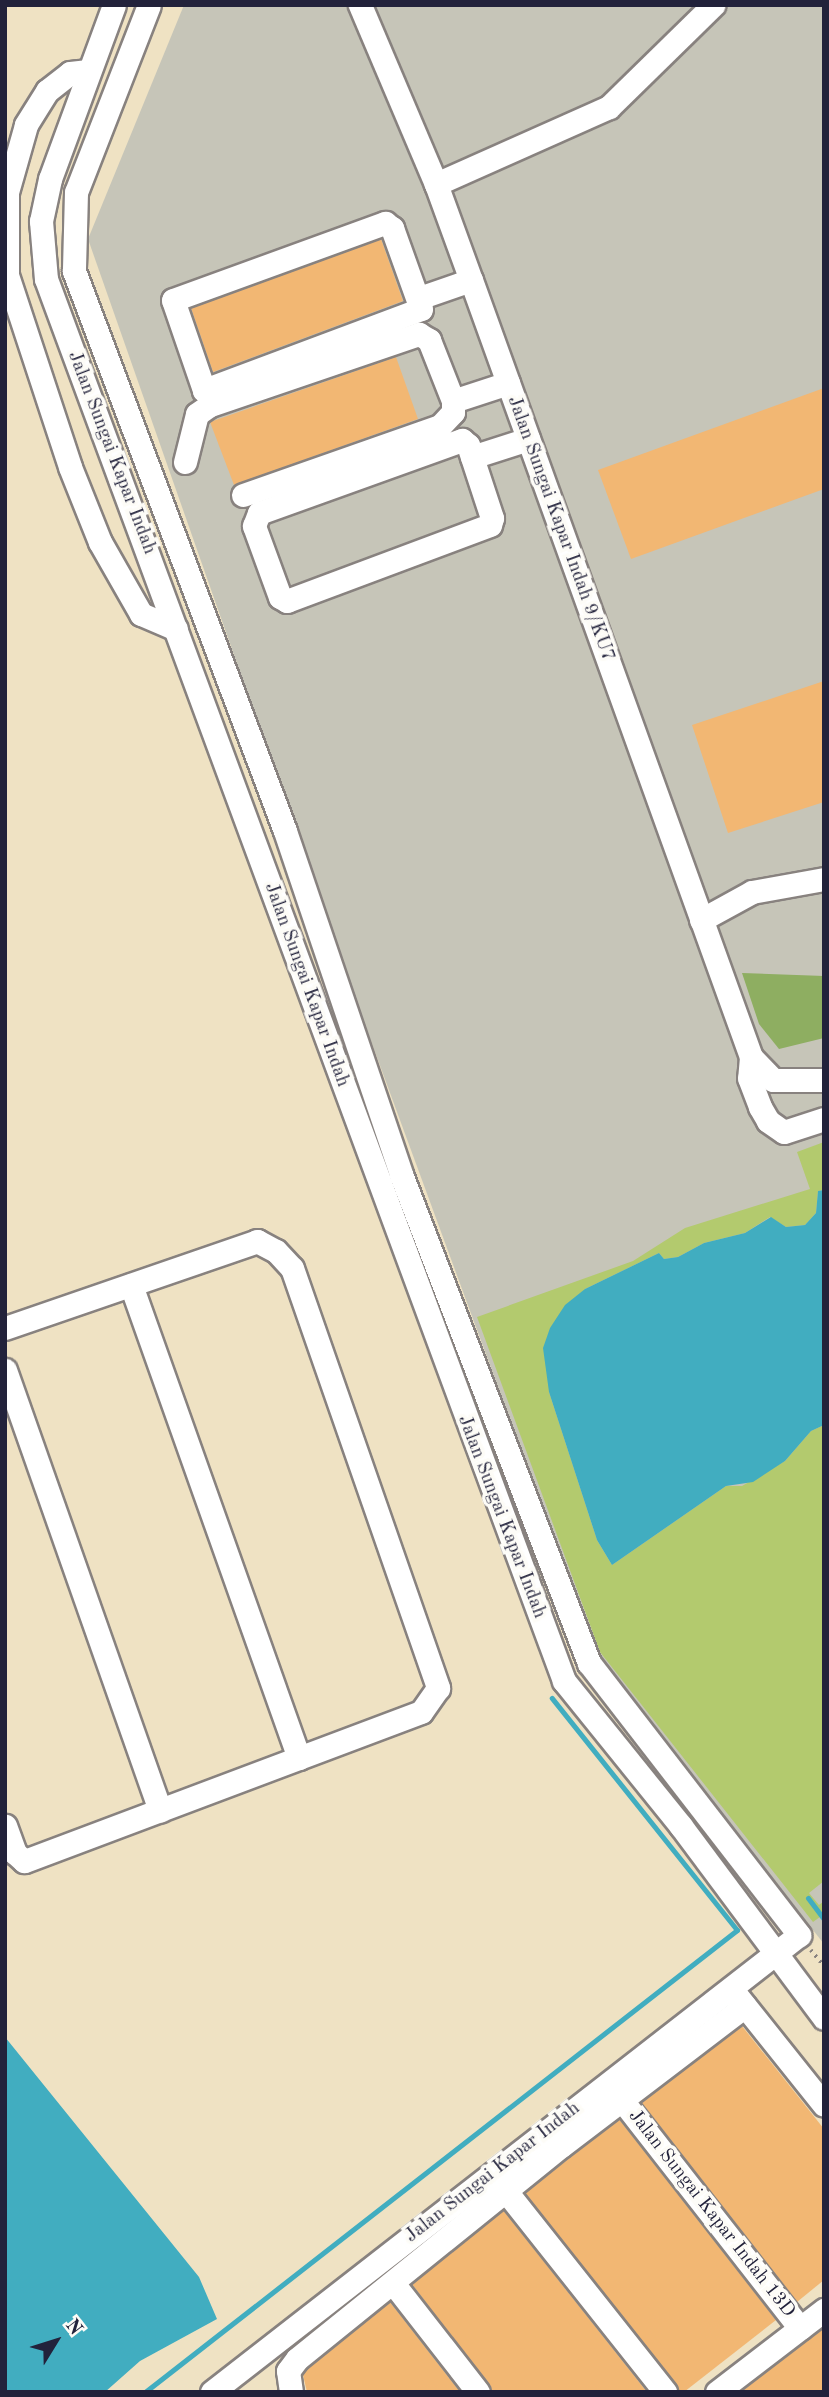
<!DOCTYPE html>
<style>
body{margin:0}
#map{position:relative;width:829px;height:2397px;overflow:hidden;background:#efe2c3;font-family:"Old Standard TT",serif}
div>[style]{position:absolute}
.industrial>*{inset:0;background:#c6c5b8}
.green>*{inset:0;background:#b3ca6e}
.forest>*{inset:0;background:#8eae61}
.water>*{inset:0;background:#41adc0}
.stream>*{height:5px;margin:-2.5px;padding:0 2.5px;transform-origin:2.5px;border-radius:2.5px;background:#41adc0}
.building>*{inset:0;background:#f2b773}
.path>*{height:3.5px;margin-top:-1.75px;transform-origin:0;background:repeating-linear-gradient(90deg,#88827f 0 2px,transparent 0 7px)}
.roads{filter:drop-shadow(2px 0 #88827f) drop-shadow(-2px 0 #88827f) drop-shadow(0 2px #88827f) drop-shadow(0 -2px #88827f)}
.minor>*{height:23px;margin:-11.5px;padding:0 11.5px;transform-origin:11.5px;border-radius:11.5px;background:#fff}
span{translate:-50% -50%;white-space:nowrap;text-align:center;line-height:1.15;-webkit-text-stroke:7px #fdfcf7;paint-order:stroke}
.street-label{font-size:19px;color:#22223b}
.frame{position:absolute;inset:0;border:7px solid #22223b;pointer-events:none}
.north{position:absolute;left:21px;top:2306px;width:70px;height:70px;-webkit-text-stroke:5px #fdfcf7;paint-order:stroke;rotate:52deg;font-size:19px;font-weight:700;line-height:28px;text-align:center;color:#22223b}
.north::after{content:'';display:block;margin:auto;width:24px;height:32px;background:#22223b;clip-path:polygon(50% 0,100% 100%,50% 72%,0 100%)}
</style>
<div id="map">
<div class="industrial">
<div style="clip-path:polygon(184px 5px,824px 5px,824px 1944px,596px 1654px,335px 943px,88px 239px)"></div>
</div>
<div class="green">
<div style="clip-path:polygon(824px 1142px,824px 1190px,818px 1191px,816px 1213px,805px 1225px,786px 1227px,770px 1217px,745px 1233px,704px 1243px,678px 1257px,664px 1259px,659px 1253px,585px 1289px,549px 1392px,597px 1540px,612px 1565px,726px 1486px,742px 1486px,785px 1461px,811px 1431px,824px 1425px,824px 1881px,809px 1893px,819px 1905px,824px 1901px,824px 1914px,813px 1922px,600px 1652px,477px 1317px,633px 1261px,685px 1228px,810px 1189px,797px 1152px)"></div>
</div>
<div class="forest">
<div style="clip-path:polygon(742px 973px,824px 976px,824px 1038px,779px 1049px,759px 1024px)"></div>
</div>
<div class="water">
<div style="clip-path:polygon(824px 1190px,824px 1425px,811px 1431px,785px 1461px,753px 1482px,726px 1486px,612px 1565px,597px 1540px,549px 1392px,543px 1348px,550px 1328px,565px 1305px,585px 1289px,659px 1253px,664px 1259px,678px 1257px,704px 1243px,745px 1233px,771px 1217px,786px 1227px,805px 1225px,816px 1213px,818px 1191px)"></div>
<div style="clip-path:polygon(5px 2037px,199px 2277px,217px 2319px,140px 2361px,105px 2392px,5px 2392px)"></div>
</div>
<div class="stream">
<div style="left:808px;top:1898px;width:26px;rotate:53deg"></div>
<div style="left:145px;top:2392px;width:751px;rotate:-37.97deg"></div>
<div style="left:737px;top:1930px;width:297px;rotate:-128.6deg"></div>
</div>
<div class="building">
<div style="clip-path:polygon(381px 239px,403px 301px,213px 372px,191px 308px)"></div>
<div style="clip-path:polygon(396px 357px,418px 419px,234px 485px,210px 422px)"></div>
<div style="clip-path:polygon(824px 388px,824px 489px,631px 559px,598px 470px)"></div>
<div style="clip-path:polygon(824px 681px,824px 802px,728px 833px,692px 725px)"></div>
<div style="clip-path:polygon(742px 2026px,824px 2129px,824px 2280px,797px 2302px,641px 2102px)"></div>
<div style="clip-path:polygon(619px 2119px,776px 2320px,684px 2392px,679px 2392px,525px 2193px)"></div>
<div style="clip-path:polygon(503px 2210px,647px 2392px,492px 2392px,412px 2284px)"></div>
<div style="clip-path:polygon(390px 2302px,460px 2392px,307px 2392px,303px 2375px,307px 2369px)"></div>
<div style="clip-path:polygon(824px 2328px,824px 2392px,740px 2392px)"></div>
</div>
<div class="path">
<div style="left:811px;top:1950px;width:21px;rotate:51deg"></div>
</div>
<div class="roads">
<div class="minor">
<div style="left:114px;top:5px;width:185px;rotate:110.2deg"></div>
<div style="left:50px;top:179px;width:43px;rotate:102.1deg"></div>
<div style="left:41px;top:221px;width:58px;rotate:85.1deg"></div>
<div style="left:46px;top:279px;width:1495px;rotate:69.72deg"></div>
<div style="left:564px;top:1681px;width:186px;rotate:51.1deg"></div>
<div style="left:681px;top:1826px;width:239px;rotate:53.3deg"></div>
<div style="left:149px;top:5px;width:201px;rotate:111.3deg"></div>
<div style="left:76px;top:192px;width:79px;rotate:91.5deg"></div>
<div style="left:74px;top:271px;width:598px;rotate:69.35deg"></div>
<div style="left:285px;top:831px;width:362px;rotate:71.3deg"></div>
<div style="left:401px;top:1174px;width:524px;rotate:68.97deg"></div>
<div style="left:589px;top:1663px;width:344px;rotate:52.3deg"></div>
<div style="left:799px;top:1935px;width:744px;rotate:142.1deg"></div>
<div style="left:360px;top:5px;width:194px;rotate:67deg"></div>
<div style="left:436px;top:184px;width:102px;rotate:70deg"></div>
<div style="left:471px;top:280px;width:826px;rotate:70.18deg"></div>
<div style="left:751px;top:1057px;width:21px;rotate:95deg"></div>
<div style="left:749px;top:1078px;width:31px;rotate:69deg"></div>
<div style="left:760px;top:1107px;width:16px;rotate:60deg"></div>
<div style="left:768px;top:1121px;width:19px;rotate:35deg"></div>
<div style="left:784px;top:1132px;width:42px;rotate:-18deg"></div>
<div style="left:88px;top:71px;width:18px;rotate:174deg"></div>
<div style="left:70px;top:73px;width:29px;rotate:142deg"></div>
<div style="left:47px;top:91px;width:40px;rotate:122deg"></div>
<div style="left:26px;top:125px;width:70px;rotate:105.8deg"></div>
<div style="left:7px;top:192px;width:83px;rotate:90deg"></div>
<div style="left:7px;top:275px;width:202px;rotate:71.8deg"></div>
<div style="left:70px;top:467px;width:81px;rotate:68.2deg"></div>
<div style="left:100px;top:542px;width:83px;rotate:60.3deg"></div>
<div style="left:141px;top:614px;width:38px;rotate:23deg"></div>
<div style="left:436px;top:184px;width:189px;rotate:-24deg"></div>
<div style="left:609px;top:107px;width:146px;rotate:-44.4deg"></div>
<div style="left:385px;top:223px;width:9px;rotate:36deg"></div>
<div style="left:392px;top:228px;width:86px;rotate:70.3deg"></div>
<div style="left:421px;top:309px;width:232px;rotate:159.5deg"></div>
<div style="left:204px;top:390px;width:95px;rotate:-109deg"></div>
<div style="left:173px;top:300px;width:226px;rotate:-20deg"></div>
<div style="left:419px;top:298px;width:55px;rotate:-19.1deg"></div>
<div style="left:462px;top:440px;width:8px;rotate:40deg"></div>
<div style="left:468px;top:445px;width:77px;rotate:71.8deg"></div>
<div style="left:492px;top:518px;width:7px;rotate:106deg"></div>
<div style="left:490px;top:525px;width:217px;rotate:159.5deg"></div>
<div style="left:287px;top:601px;width:8px;rotate:-150deg"></div>
<div style="left:280px;top:597px;width:76px;rotate:-110.1deg"></div>
<div style="left:254px;top:526px;width:14px;rotate:-69deg"></div>
<div style="left:259px;top:513px;width:216px;rotate:-19.8deg"></div>
<div style="left:472px;top:457px;width:59px;rotate:-17.8deg"></div>
<div style="left:185px;top:462px;width:49px;rotate:-76deg"></div>
<div style="left:197px;top:414px;width:16px;rotate:-35deg"></div>
<div style="left:210px;top:405px;width:221px;rotate:-18.8deg"></div>
<div style="left:419px;top:334px;width:12px;rotate:31deg"></div>
<div style="left:429px;top:340px;width:66px;rotate:68.5deg"></div>
<div style="left:453px;top:401px;width:58px;rotate:-18.1deg"></div>
<div style="left:243px;top:495px;width:209px;rotate:-19.3deg"></div>
<div style="left:440px;top:426px;width:19px;rotate:-47deg"></div>
<div style="left:453px;top:412px;width:11px;rotate:-90deg"></div>
<div style="left:701px;top:920px;width:58px;rotate:-28.8deg"></div>
<div style="left:752px;top:892px;width:73px;rotate:-10.2deg"></div>
<div style="left:751px;top:1057px;width:32px;rotate:46deg"></div>
<div style="left:773px;top:1080px;width:51px"></div>
<div style="left:131px;top:1285px;width:502px;rotate:70.45deg"></div>
<div style="left:5px;top:1328px;width:267px;rotate:-19deg"></div>
<div style="left:257px;top:1241px;width:21px;rotate:28deg"></div>
<div style="left:276px;top:1251px;width:23px;rotate:47deg"></div>
<div style="left:292px;top:1268px;width:445px;rotate:70.8deg"></div>
<div style="left:438px;top:1688px;width:29px;rotate:125deg"></div>
<div style="left:421px;top:1712px;width:424px;rotate:159.4deg"></div>
<div style="left:24px;top:1861px;width:12px;rotate:-138deg"></div>
<div style="left:15px;top:1853px;width:29px;rotate:-110deg"></div>
<div style="left:5px;top:1370px;width:467px;rotate:70.6deg"></div>
<div style="left:737px;top:1996px;width:139px;rotate:51.4deg"></div>
<div style="left:621px;top:2099px;width:291px;rotate:52deg"></div>
<div style="left:505px;top:2190px;width:258px;rotate:51.6deg"></div>
<div style="left:393px;top:2283px;width:138px;rotate:52.1deg"></div>
<div style="left:291px;top:2392px;width:21px;rotate:-98deg"></div>
<div style="left:288px;top:2371px;width:15px;rotate:-53deg"></div>
<div style="left:297px;top:2359px;width:339px;rotate:-38.9deg"></div>
<div style="left:561px;top:2146px;width:231px;rotate:-37.3deg"></div>
<div style="left:717px;top:2392px;width:135px;rotate:-37.5deg"></div>
</div>
</div>
<div class="street-label">
<span style="left:111px;top:453px;rotate:69deg">Jalan Sungai Kapar Indah</span>
<span style="left:560px;top:529px;rotate:70deg">Jalan Sungai Kapar Indah 9/KU7</span>
<span style="left:306px;top:985px;rotate:70deg">Jalan Sungai Kapar Indah</span>
<span style="left:501px;top:1517px;rotate:69deg">Jalan Sungai Kapar Indah</span>
<span style="left:493px;top:2173px;rotate:-38deg">Jalan Sungai Kapar Indah</span>
<span style="left:711px;top:2214px;rotate:52deg">Jalan Sungai Kapar Indah 13D</span>
</div>
<div class="frame"></div>
<div class="north">N</div>
</div>
